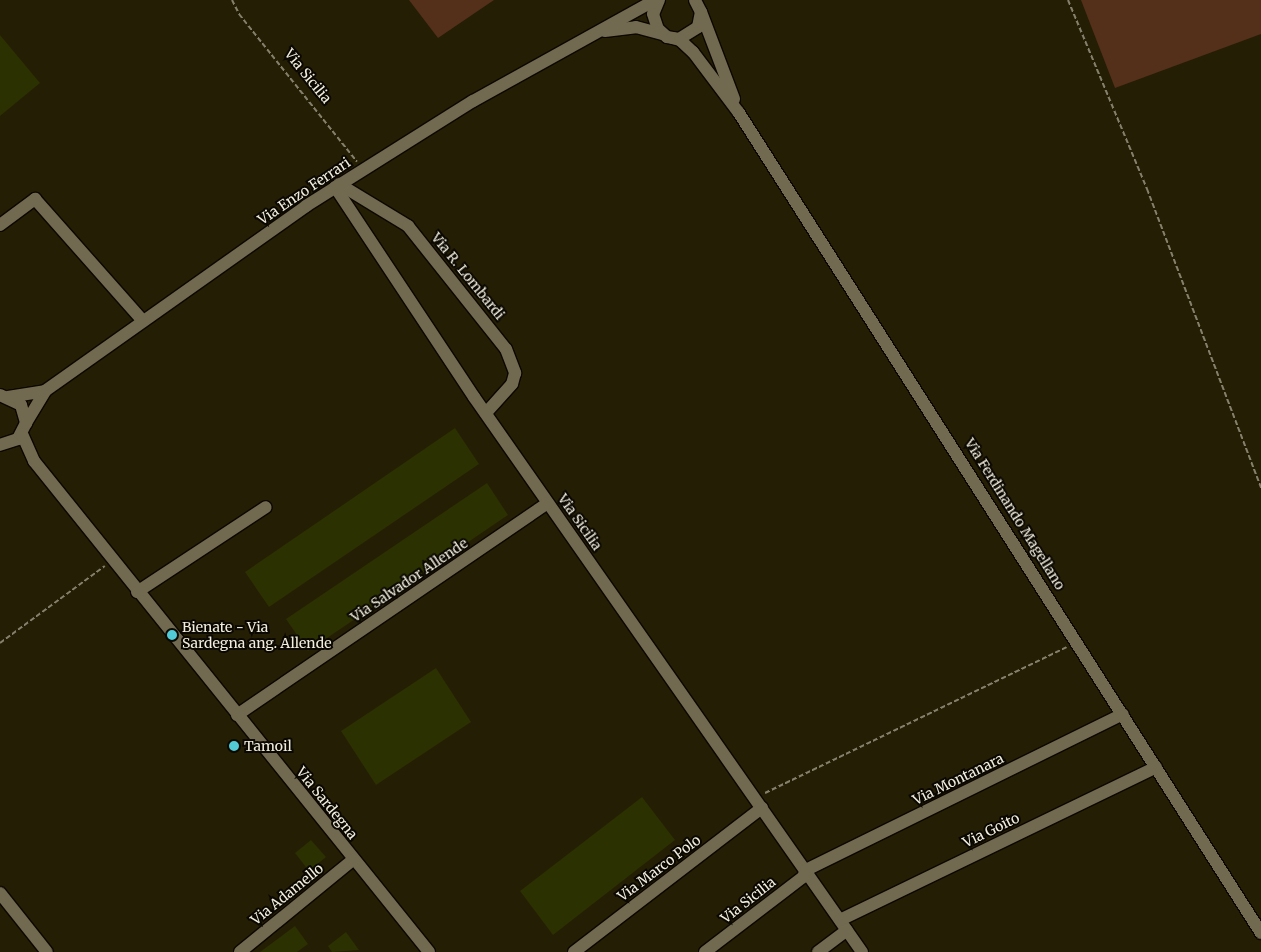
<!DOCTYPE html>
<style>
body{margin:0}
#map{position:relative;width:1261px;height:952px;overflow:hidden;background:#241e05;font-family:Merriweather,serif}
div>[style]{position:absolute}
.green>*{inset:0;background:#542f19}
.building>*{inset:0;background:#2b3100}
.path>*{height:2px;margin-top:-1px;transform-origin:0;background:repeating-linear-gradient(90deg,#85806b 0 5px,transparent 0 7.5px)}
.roads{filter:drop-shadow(1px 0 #0d0700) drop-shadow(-1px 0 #0d0700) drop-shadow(0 1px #0d0700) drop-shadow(0 -1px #0d0700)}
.minor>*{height:12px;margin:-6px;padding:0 6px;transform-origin:6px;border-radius:6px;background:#716a50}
.dots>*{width:14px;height:14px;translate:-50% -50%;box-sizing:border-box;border:2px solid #0b0802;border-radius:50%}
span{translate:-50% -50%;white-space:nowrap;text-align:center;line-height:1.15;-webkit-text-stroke:4px #0b0802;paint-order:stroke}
.street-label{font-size:14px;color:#f2eedf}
.poi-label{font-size:14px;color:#f2eedf}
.left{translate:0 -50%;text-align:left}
</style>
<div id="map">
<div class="green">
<div style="clip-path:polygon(409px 0,494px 0,438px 38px)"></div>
<div style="clip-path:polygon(1081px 0,1261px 0,1261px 34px,1115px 88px)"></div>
</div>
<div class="building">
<div style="clip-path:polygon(0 35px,40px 83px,0 116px)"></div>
<div style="clip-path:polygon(455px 428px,479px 464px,269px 607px,245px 572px)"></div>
<div style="clip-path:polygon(487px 483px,508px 515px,308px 651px,286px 619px)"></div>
<div style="clip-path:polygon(436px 668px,471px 722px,376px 785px,341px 731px)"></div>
<div style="clip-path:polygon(642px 797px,675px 840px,553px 935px,520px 891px)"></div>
<div style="clip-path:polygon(311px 840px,326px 857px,309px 871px,295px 853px)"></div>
<div style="clip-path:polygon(295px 926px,308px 944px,297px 952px,260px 952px)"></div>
<div style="clip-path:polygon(346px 932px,359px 950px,332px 952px,328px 946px)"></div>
</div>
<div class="path">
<div style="left:232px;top:0;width:16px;rotate:63deg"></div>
<div style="left:239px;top:14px;width:189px;rotate:51.4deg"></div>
<div style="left:1068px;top:0;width:205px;rotate:67.3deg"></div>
<div style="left:1147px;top:189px;width:320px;rotate:69.1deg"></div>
<div style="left:0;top:643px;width:130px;rotate:-36.3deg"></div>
<div style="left:765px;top:793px;width:335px;rotate:-25.8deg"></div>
</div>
<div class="roads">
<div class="minor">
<div style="left:659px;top:0;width:15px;rotate:113deg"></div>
<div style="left:653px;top:14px;width:16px;rotate:72deg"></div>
<div style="left:658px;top:29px;width:12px;rotate:42deg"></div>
<div style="left:667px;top:37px;width:12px;rotate:9deg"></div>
<div style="left:679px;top:39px;width:22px;rotate:-32deg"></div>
<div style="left:698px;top:27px;width:15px;rotate:-79deg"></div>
<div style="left:701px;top:12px;width:13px;rotate:-117deg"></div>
<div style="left:701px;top:12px;width:93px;rotate:69.2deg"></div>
<div style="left:605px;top:31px;width:31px;rotate:-7deg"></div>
<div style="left:636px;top:27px;width:28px;rotate:15deg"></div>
<div style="left:672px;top:38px;width:8px;rotate:14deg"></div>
<div style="left:680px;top:40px;width:18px;rotate:43deg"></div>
<div style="left:693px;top:52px;width:76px;rotate:53deg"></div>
<div style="left:739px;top:113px;width:972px;rotate:57.52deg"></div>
<div style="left:339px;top:184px;width:81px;rotate:31.3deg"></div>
<div style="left:408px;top:226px;width:157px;rotate:51.5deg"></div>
<div style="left:506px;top:349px;width:26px;rotate:69deg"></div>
<div style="left:515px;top:373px;width:11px;rotate:105deg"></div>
<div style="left:512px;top:384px;width:39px;rotate:132deg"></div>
<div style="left:335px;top:187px;width:252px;rotate:56.5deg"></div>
<div style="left:474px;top:397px;width:677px;rotate:55.04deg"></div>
<div style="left:0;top:225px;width:44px;rotate:-36.6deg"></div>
<div style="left:35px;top:199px;width:163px;rotate:48.5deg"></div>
<div style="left:0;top:395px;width:23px;rotate:25deg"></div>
<div style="left:21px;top:405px;width:19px;rotate:74deg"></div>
<div style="left:26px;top:423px;width:18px;rotate:117deg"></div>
<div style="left:18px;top:439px;width:19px;rotate:162deg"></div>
<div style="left:8px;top:397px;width:37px;rotate:-9deg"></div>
<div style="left:26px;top:423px;width:37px;rotate:-59deg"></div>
<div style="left:45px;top:391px;width:320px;rotate:-35.3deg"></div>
<div style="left:306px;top:206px;width:197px;rotate:-32.2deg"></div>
<div style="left:473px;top:101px;width:208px;rotate:-29deg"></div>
<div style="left:22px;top:434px;width:30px;rotate:66deg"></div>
<div style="left:34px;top:461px;width:630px;rotate:51.18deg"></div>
<div style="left:137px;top:592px;width:154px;rotate:-33.4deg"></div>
<div style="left:237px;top:715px;width:376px;rotate:-34.3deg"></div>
<div style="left:0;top:893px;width:75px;rotate:51.5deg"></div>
<div style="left:840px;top:920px;width:351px;rotate:-25.8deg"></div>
<div style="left:240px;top:952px;width:146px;rotate:-39.2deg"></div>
<div style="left:574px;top:952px;width:237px;rotate:-37.5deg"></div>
<div style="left:705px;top:952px;width:123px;rotate:-37.4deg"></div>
<div style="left:803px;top:877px;width:8px;rotate:-67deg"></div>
<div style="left:806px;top:870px;width:353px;rotate:-26.2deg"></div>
<div style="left:818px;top:952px;width:36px;rotate:-37deg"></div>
</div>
</div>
<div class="dots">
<div style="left:172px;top:635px;background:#52cbd7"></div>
<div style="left:234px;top:746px;background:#52cbd7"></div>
</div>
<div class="street-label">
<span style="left:308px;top:76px;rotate:51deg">Via Sicilia</span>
<span style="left:304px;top:191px;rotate:-34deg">Via Enzo Ferrari</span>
<span style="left:468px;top:276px;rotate:51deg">Via R. Lombardi</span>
<span style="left:1015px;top:514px;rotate:58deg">Via Ferdinando Magellano</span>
<span style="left:580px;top:522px;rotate:55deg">Via Sicilia</span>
<span style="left:409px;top:580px;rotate:-34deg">Via Salvador Allende</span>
<span style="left:958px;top:779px;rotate:-26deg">Via Montanara</span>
<span style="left:327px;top:803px;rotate:51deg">Via Sardegna</span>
<span style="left:991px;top:830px;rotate:-26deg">Via Goito</span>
<span style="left:659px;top:868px;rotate:-37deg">Via Marco Polo</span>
<span style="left:287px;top:894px;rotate:-39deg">Via Adamello</span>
<span style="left:748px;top:900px;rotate:-38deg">Via Sicilia</span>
</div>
<div class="poi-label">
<span class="left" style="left:182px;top:635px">Bienate - Via<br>Sardegna ang. Allende</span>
<span class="left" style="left:244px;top:746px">Tamoil</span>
</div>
</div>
